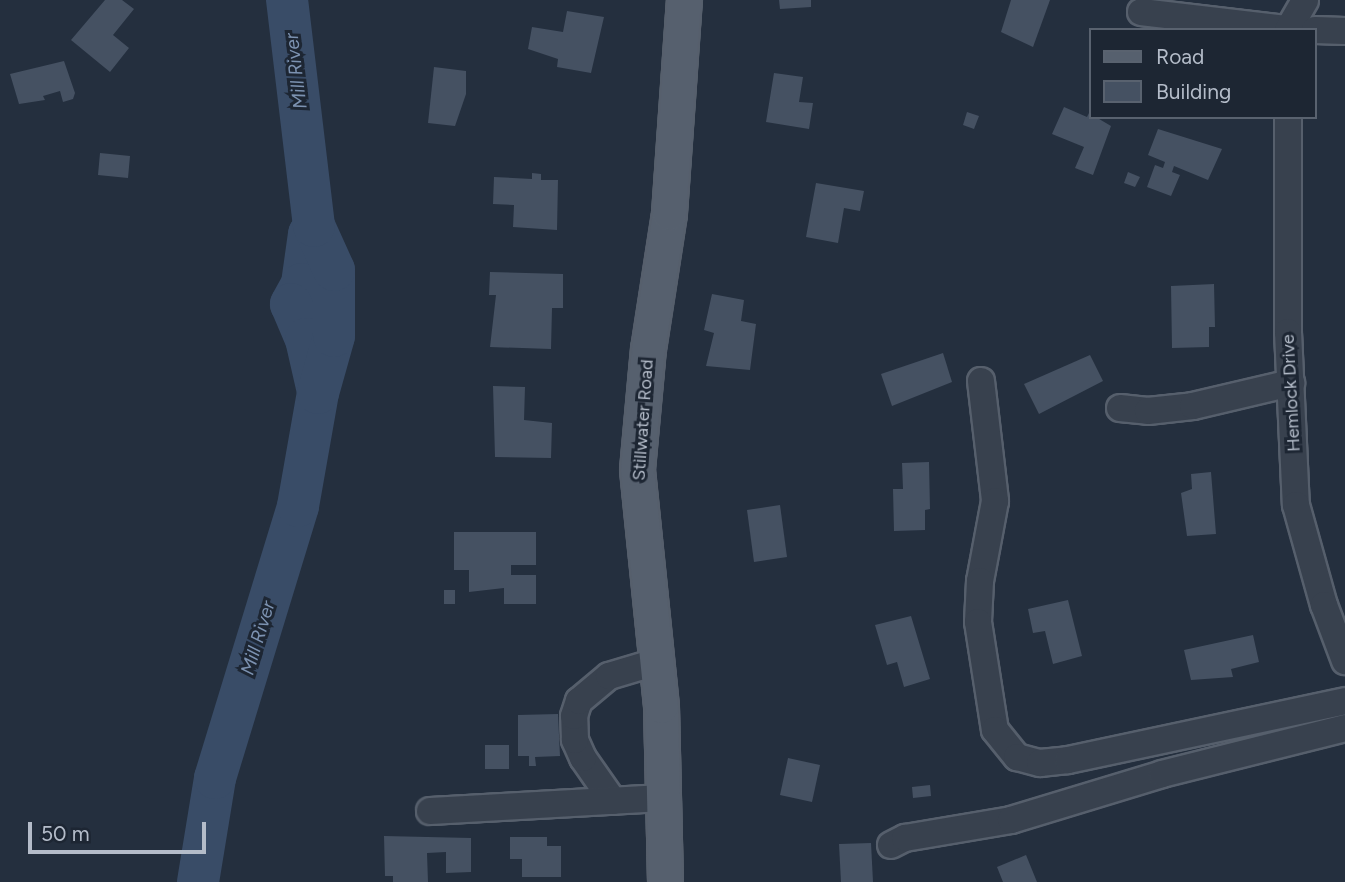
<!DOCTYPE html>
<style>
body{margin:0}
#map{position:relative;width:1345px;height:882px;overflow:hidden;background:#242f3e;font-family:Figtree,sans-serif}
div>[style]{position:absolute}
.river>*{height:42px;margin:-21px;padding:0 21px;transform-origin:21px;border-radius:21px;background:#394c67}
.building>*{inset:0;background:#455162}
.roads{filter:drop-shadow(2px 0 #565f6c) drop-shadow(-2px 0 #565f6c) drop-shadow(0 2px #565f6c) drop-shadow(0 -2px #565f6c)}
.minor>*{height:26px;margin:-13px;padding:0 13px;transform-origin:13px;border-radius:13px;background:#38414e}
.major>*{height:33px;margin:-16.5px;padding:0 16.5px;transform-origin:16.5px;border-radius:16.5px;background:#56606e}
span{translate:-50% -50%;white-space:nowrap;text-align:center;line-height:1.15;-webkit-text-stroke:6px #1d2633;paint-order:stroke}
.street-label{font-size:18px;color:#b4bcc9}
.water-label{font-size:19px;color:#7c92b1;font-style:italic}
.legend{position:absolute;left:1089px;top:28px;width:228px;height:91px;box-sizing:border-box;background:#1d2633;border:2px solid #59626f;margin:0;padding:9px 12px;list-style:none;font-size:21px;color:#b4bcc9}
.legend li{display:flex;align-items:center;gap:14px;height:35px}
.legend b{width:35px;border:2px solid #59626f}
.scale{position:absolute;left:28px;top:822px;width:178px;height:32px;box-sizing:border-box;border:4px solid #b4bcc9;border-top:0;padding-left:9px;font-size:21px;line-height:24px;white-space:nowrap;color:#b4bcc9;-webkit-text-stroke:5px #1d2633;paint-order:stroke}
</style>
<div id="map">
<div class="river">
<div style="left:314px;top:226px;width:9px;rotate:122deg"></div>
<div style="left:309px;top:234px;width:50px;rotate:98deg"></div>
<div style="left:302px;top:284px;width:23px;rotate:119deg"></div>
<div style="left:291px;top:304px;width:38px;rotate:67deg"></div>
<div style="left:306px;top:339px;width:54px;rotate:77.2deg"></div>
<div style="left:198px;top:882px;width:105px;rotate:-80.7deg"></div>
<div style="left:215px;top:778px;width:284px;rotate:-73deg"></div>
<div style="left:298px;top:506px;width:115px;rotate:-80deg"></div>
<div style="left:318px;top:393px;width:59px;rotate:-74.3deg"></div>
<div style="left:334px;top:336px;width:66px;rotate:-90deg"></div>
<div style="left:334px;top:270px;width:48px;rotate:-114.4deg"></div>
<div style="left:314px;top:226px;width:228px;rotate:-96.8deg"></div>
</div>
<div class="building">
<div style="clip-path:polygon(105px 0,122px 0,134px 9px,113px 35px,129px 48px,110px 72px,71px 40px)"></div>
<div style="clip-path:polygon(779px 0,811px 0,811px 7px,780px 9px)"></div>
<div style="clip-path:polygon(1011px 0,1050px 0,1033px 47px,1001px 32px)"></div>
<div style="clip-path:polygon(567px 11px,604px 17px,591px 73px,557px 67px,558px 59px,528px 49px,532px 27px,563px 32px)"></div>
<div style="clip-path:polygon(64px 61px,75px 93px,73px 99px,63px 102px,60px 91px,43px 96px,45px 100px,19px 104px,10px 74px)"></div>
<div style="clip-path:polygon(434px 67px,466px 71px,466px 94px,455px 126px,428px 123px)"></div>
<div style="clip-path:polygon(774px 73px,803px 77px,799px 102px,813px 103px,809px 129px,766px 122px)"></div>
<div style="clip-path:polygon(1064px 107px,1087px 117px,1089px 113px,1111px 126px,1093px 175px,1075px 168px,1084px 147px,1052px 134px)"></div>
<div style="clip-path:polygon(967px 112px,979px 116px,974px 129px,963px 125px)"></div>
<div style="clip-path:polygon(1158px 129px,1222px 149px,1208px 180px,1174px 166px,1172px 172px,1180px 175px,1171px 196px,1147px 187px,1155px 165px,1163px 168px,1165px 162px,1148px 155px)"></div>
<div style="clip-path:polygon(100px 153px,130px 156px,128px 178px,98px 175px)"></div>
<div style="clip-path:polygon(1128px 172px,1140px 177px,1135px 187px,1124px 183px)"></div>
<div style="clip-path:polygon(532px 173px,541px 174px,541px 180px,558px 180px,557px 230px,513px 227px,514px 205px,493px 204px,494px 177px,532px 179px)"></div>
<div style="clip-path:polygon(816px 183px,864px 191px,860px 211px,844px 208px,838px 243px,806px 237px)"></div>
<div style="clip-path:polygon(490px 272px,563px 274px,563px 308px,552px 308px,551px 349px,490px 347px,496px 295px,489px 295px)"></div>
<div style="clip-path:polygon(1214px 284px,1215px 327px,1209px 327px,1209px 347px,1172px 348px,1171px 286px)"></div>
<div style="clip-path:polygon(712px 294px,744px 300px,741px 321px,756px 324px,750px 370px,706px 366px,714px 333px,704px 330px)"></div>
<div style="clip-path:polygon(943px 353px,952px 382px,892px 406px,881px 374px)"></div>
<div style="clip-path:polygon(1090px 355px,1103px 381px,1039px 414px,1024px 384px)"></div>
<div style="clip-path:polygon(493px 386px,525px 387px,524px 420px,552px 423px,551px 458px,495px 457px)"></div>
<div style="clip-path:polygon(929px 462px,930px 509px,925px 510px,925px 530px,894px 531px,893px 489px,903px 489px,902px 463px)"></div>
<div style="clip-path:polygon(1211px 472px,1216px 534px,1187px 536px,1181px 493px,1192px 489px,1191px 474px)"></div>
<div style="clip-path:polygon(780px 505px,787px 557px,754px 562px,747px 510px)"></div>
<div style="clip-path:polygon(454px 532px,536px 532px,536px 565px,511px 565px,511px 575px,536px 575px,536px 604px,504px 604px,504px 588px,469px 592px,469px 570px,454px 570px)"></div>
<div style="clip-path:polygon(444px 590px,455px 590px,455px 604px,444px 604px)"></div>
<div style="clip-path:polygon(1068px 600px,1082px 656px,1053px 664px,1045px 631px,1033px 633px,1028px 609px)"></div>
<div style="clip-path:polygon(911px 616px,930px 679px,904px 687px,897px 662px,887px 665px,875px 625px)"></div>
<div style="clip-path:polygon(1253px 635px,1259px 662px,1231px 669px,1233px 677px,1191px 680px,1184px 650px)"></div>
<div style="clip-path:polygon(558px 714px,560px 756px,535px 757px,536px 766px,529px 766px,529px 756px,518px 756px,518px 715px)"></div>
<div style="clip-path:polygon(485px 745px,509px 745px,509px 769px,485px 769px)"></div>
<div style="clip-path:polygon(788px 758px,820px 765px,812px 802px,780px 795px)"></div>
<div style="clip-path:polygon(930px 785px,931px 796px,913px 798px,912px 787px)"></div>
<div style="clip-path:polygon(384px 836px,471px 838px,471px 872px,446px 873px,446px 852px,427px 853px,428px 882px,393px 882px,393px 876px,385px 876px)"></div>
<div style="clip-path:polygon(510px 837px,547px 837px,547px 846px,561px 846px,561px 877px,522px 877px,522px 859px,510px 859px)"></div>
<div style="clip-path:polygon(871px 843px,873px 882px,841px 882px,839px 844px)"></div>
<div style="clip-path:polygon(1026px 855px,1037px 882px,1003px 882px,997px 867px)"></div>
</div>
<div class="roads">
<div class="minor">
<div style="left:1141px;top:12px;width:154px;rotate:6.7deg"></div>
<div style="left:1288px;top:30px;width:34px;rotate:-60deg"></div>
<div style="left:1315px;top:30px;width:30px;rotate:2deg"></div>
<div style="left:1288px;top:117px;width:215px;rotate:90deg"></div>
<div style="left:1288px;top:332px;width:173px;rotate:87.4deg"></div>
<div style="left:1296px;top:505px;width:104px;rotate:74.4deg"></div>
<div style="left:1324px;top:605px;width:60px;rotate:69.4deg"></div>
<div style="left:981px;top:381px;width:121px;rotate:83.3deg"></div>
<div style="left:995px;top:501px;width:81px;rotate:100.6deg"></div>
<div style="left:980px;top:581px;width:41px;rotate:92.8deg"></div>
<div style="left:978px;top:622px;width:109px;rotate:81.1deg"></div>
<div style="left:995px;top:730px;width:35px;rotate:51deg"></div>
<div style="left:1017px;top:757px;width:24px;rotate:15deg"></div>
<div style="left:1040px;top:763px;width:28px;rotate:-6deg"></div>
<div style="left:1068px;top:760px;width:283px;rotate:-12deg"></div>
<div style="left:1120px;top:408px;width:28px;rotate:6deg"></div>
<div style="left:1148px;top:411px;width:45px;rotate:-6.3deg"></div>
<div style="left:1193px;top:406px;width:101px;rotate:-13.2deg"></div>
<div style="left:613px;top:801px;width:52px;rotate:-124.9deg"></div>
<div style="left:583px;top:758px;width:20px;rotate:-114deg"></div>
<div style="left:575px;top:740px;width:24px;rotate:-92deg"></div>
<div style="left:574px;top:716px;width:16px;rotate:-72deg"></div>
<div style="left:579px;top:701px;width:39px;rotate:-40deg"></div>
<div style="left:609px;top:676px;width:49px;rotate:-16.6deg"></div>
<div style="left:430px;top:811px;width:233px;rotate:-3.2deg"></div>
<div style="left:891px;top:845px;width:16px;rotate:-27deg"></div>
<div style="left:905px;top:838px;width:108px;rotate:-9.6deg"></div>
<div style="left:1011px;top:820px;width:158px;rotate:-16.9deg"></div>
<div style="left:1162px;top:774px;width:189px;rotate:-14.1deg"></div>
</div>
<div class="major">
<div style="left:665px;top:882px;width:176px;rotate:-91.3deg"></div>
<div style="left:661px;top:706px;width:238px;rotate:-95.8deg"></div>
<div style="left:637px;top:469px;width:121px;rotate:-84.8deg"></div>
<div style="left:648px;top:349px;width:138px;rotate:-81.2deg"></div>
<div style="left:669px;top:213px;width:214px;rotate:-86deg"></div>
</div>
</div>
<div class="street-label">
<span style="left:1291px;top:393px;rotate:-93deg">Hemlock Drive</span>
<span style="left:643px;top:420px;rotate:-86deg">Stillwater Road</span>
</div>
<div class="water-label">
<span style="left:296px;top:71px;rotate:-97deg">Mill River</span>
<span style="left:258px;top:638px;rotate:-73deg">Mill River</span>
</div>
<ul class="legend">
<li><b style="height:9px;background:#56606e"></b>Road</li>
<li><b style="height:19px;background:#455162"></b>Building</li>
</ul>
<div class="scale">50 m</div>
</div>
